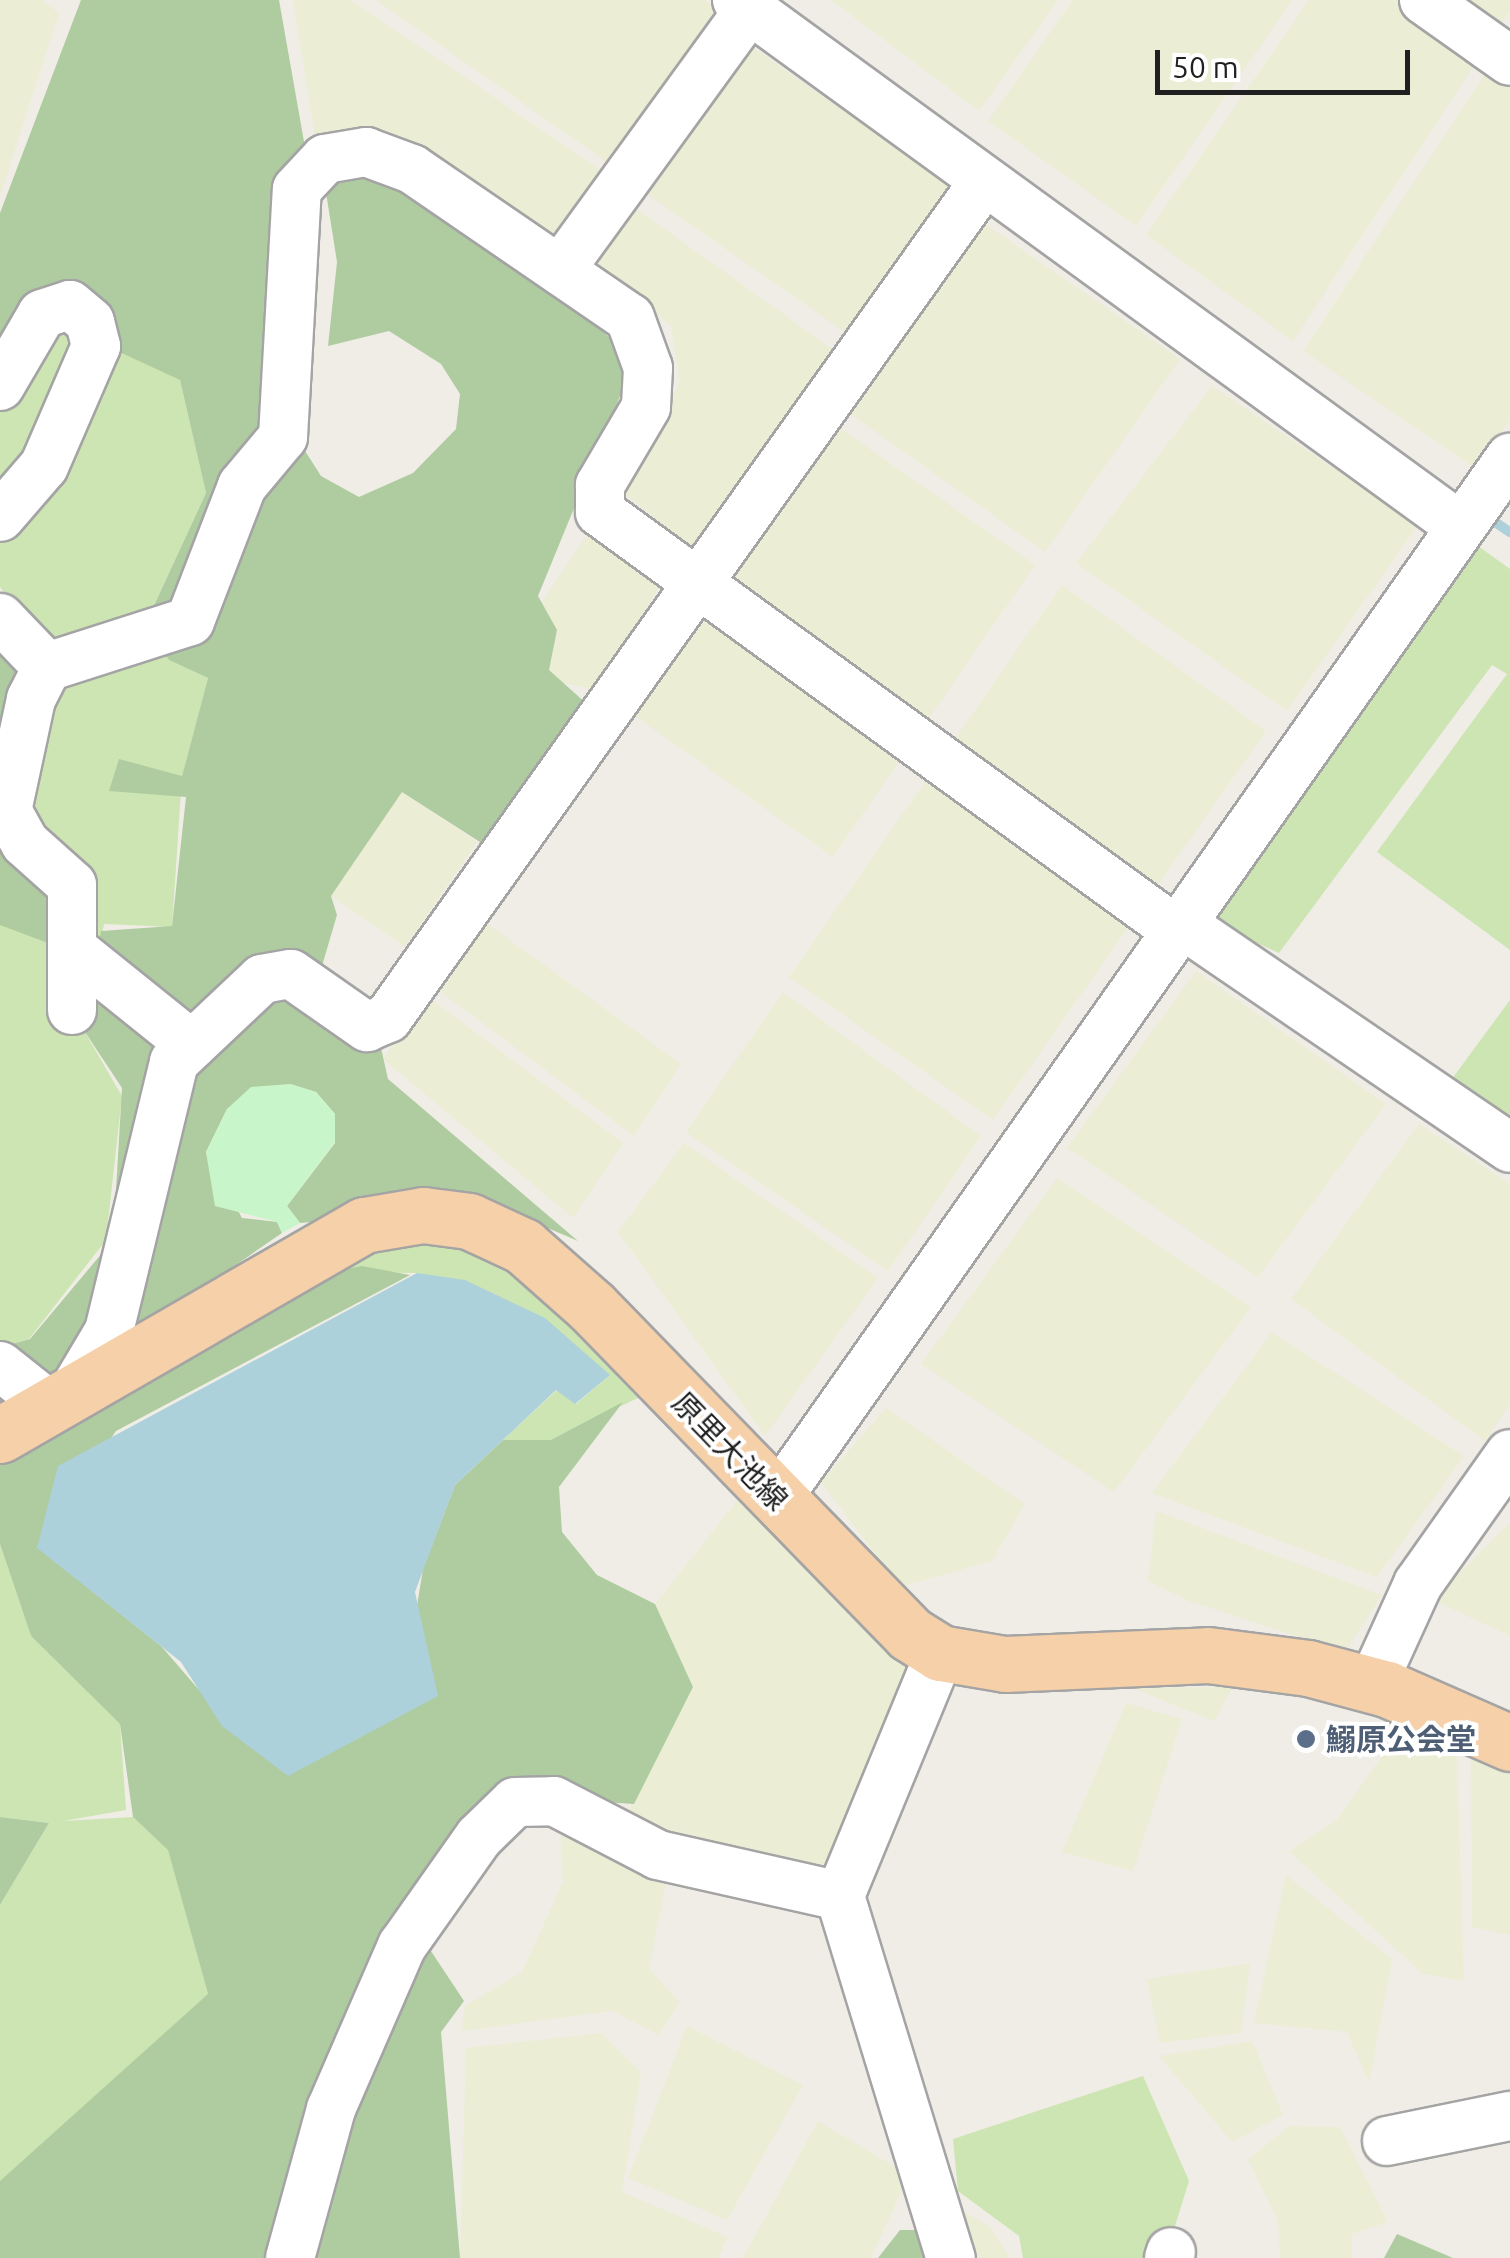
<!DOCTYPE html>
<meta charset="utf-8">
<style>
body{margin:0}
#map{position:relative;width:1510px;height:2258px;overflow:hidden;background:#f0ede7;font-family:Ubuntu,"Noto Sans JP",sans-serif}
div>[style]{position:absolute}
.farmland>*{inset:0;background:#ecedd5}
.grass>*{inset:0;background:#cde5b2}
.forest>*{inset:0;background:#afcca0}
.park>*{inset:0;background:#c9f5ca}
.water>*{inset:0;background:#acd1da}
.stream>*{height:10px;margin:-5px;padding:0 5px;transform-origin:5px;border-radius:5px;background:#acd1da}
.roads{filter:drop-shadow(2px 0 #a4a4a4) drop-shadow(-2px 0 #a4a4a4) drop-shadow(0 2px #a4a4a4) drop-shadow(0 -2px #a4a4a4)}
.minor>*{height:48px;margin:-24px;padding:0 24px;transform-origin:24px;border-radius:24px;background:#fff}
.major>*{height:55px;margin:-27.5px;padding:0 27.5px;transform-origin:27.5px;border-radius:27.5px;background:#f5d0a8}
.dots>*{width:28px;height:28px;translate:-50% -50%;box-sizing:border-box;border:5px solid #fff;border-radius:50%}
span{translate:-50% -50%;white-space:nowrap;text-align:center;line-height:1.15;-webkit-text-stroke:8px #fff;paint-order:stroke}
.street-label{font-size:30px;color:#202020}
.service-label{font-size:30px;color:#4e5e75;font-weight:700}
.left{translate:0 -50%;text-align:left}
.scale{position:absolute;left:1155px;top:50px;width:255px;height:45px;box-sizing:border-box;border:5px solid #202020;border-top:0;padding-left:12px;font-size:30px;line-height:35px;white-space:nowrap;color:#202020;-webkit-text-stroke:8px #fff;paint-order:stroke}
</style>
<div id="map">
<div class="farmland">
<div style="clip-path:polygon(0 0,41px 0,59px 13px,0 196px)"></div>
<div style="clip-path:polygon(293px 0,351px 0,608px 175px,557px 250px,316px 144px)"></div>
<div style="clip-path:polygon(376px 0,705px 0,722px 15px,611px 165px)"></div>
<div style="clip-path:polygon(831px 0,1058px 0,979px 111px)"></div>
<div style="clip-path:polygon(1073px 0,1292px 0,1136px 226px,988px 121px)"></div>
<div style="clip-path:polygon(1309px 0,1510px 0,1510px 11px,1293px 341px,1146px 235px)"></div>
<div style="clip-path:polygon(1510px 36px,1510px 420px,1476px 469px,1303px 351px)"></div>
<div style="clip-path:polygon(750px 45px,955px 190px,849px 335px,644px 192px)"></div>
<div style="clip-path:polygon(634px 207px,835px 351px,697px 551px,617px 488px,680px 382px,671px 326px,596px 267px)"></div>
<div style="clip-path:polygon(981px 221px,1180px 359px,1045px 552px,849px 413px)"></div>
<div style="clip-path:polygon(1212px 386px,1418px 525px,1287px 711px,1076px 563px)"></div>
<div style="clip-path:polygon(837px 426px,1035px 565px,833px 857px,628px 711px)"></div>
<div style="clip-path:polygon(591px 529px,662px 582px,597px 691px,551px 680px,517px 639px)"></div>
<div style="clip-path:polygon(1062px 585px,1266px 731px,993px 1120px,789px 977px)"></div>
<div style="clip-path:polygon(402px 791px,477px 842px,405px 947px,331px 896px)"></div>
<div style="clip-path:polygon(485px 922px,681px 1064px,634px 1136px,434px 987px)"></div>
<div style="clip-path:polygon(1196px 971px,1386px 1104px,1258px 1277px,1067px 1148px)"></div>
<div style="clip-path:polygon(783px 992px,981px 1136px,888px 1271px,686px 1132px)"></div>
<div style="clip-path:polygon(427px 996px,623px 1143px,573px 1218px,383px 1059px)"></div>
<div style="clip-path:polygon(1419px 1124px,1510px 1184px,1510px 1404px,1485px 1441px,1291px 1299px)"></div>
<div style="clip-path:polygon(684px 1143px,878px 1278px,765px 1436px,618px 1232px)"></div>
<div style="clip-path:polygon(1057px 1178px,1251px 1307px,1114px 1492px,921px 1364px)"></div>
<div style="clip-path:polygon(1272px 1332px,1464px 1456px,1377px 1577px,1152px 1493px)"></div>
<div style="clip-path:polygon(886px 1408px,1025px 1504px,992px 1561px,900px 1587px,821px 1482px)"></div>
<div style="clip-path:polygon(744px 1492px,923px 1661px,832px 1884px,621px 1825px,693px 1687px,655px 1604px)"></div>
<div style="clip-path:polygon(1156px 1511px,1382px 1595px,1345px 1652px,1189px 1601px,1148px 1581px)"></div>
<div style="clip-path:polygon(1510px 1522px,1510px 1636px,1433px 1600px)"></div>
<div style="clip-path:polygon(1233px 1687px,1214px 1721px,1132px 1688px)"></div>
<div style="clip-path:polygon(1126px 1703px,1182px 1719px,1133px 1871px,1062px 1852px)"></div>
<div style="clip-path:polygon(1405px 1724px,1457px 1756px,1464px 1981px,1423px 1974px,1289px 1851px,1336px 1821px)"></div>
<div style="clip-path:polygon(1471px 1756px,1510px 1773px,1510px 1935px,1472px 1927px)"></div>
<div style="clip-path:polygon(561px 1835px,667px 1877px,649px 1969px,680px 2002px,659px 2035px,612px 2011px,462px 2031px,465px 2006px,522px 1972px,563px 1882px)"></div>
<div style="clip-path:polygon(1286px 1875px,1392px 1959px,1369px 2083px,1347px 2032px,1254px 2023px)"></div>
<div style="clip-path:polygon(1250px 1963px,1241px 2033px,1160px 2043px,1147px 1979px)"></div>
<div style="clip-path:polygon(687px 2026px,803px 2085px,727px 2220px,628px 2178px)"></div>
<div style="clip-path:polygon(601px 2033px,641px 2072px,622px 2192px,728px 2237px,718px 2258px,460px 2258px,466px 2048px)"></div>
<div style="clip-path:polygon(1252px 2041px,1283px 2115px,1232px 2142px,1159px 2056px)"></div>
<div style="clip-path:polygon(818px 2121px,909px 2175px,871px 2258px,743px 2258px)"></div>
<div style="clip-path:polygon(1289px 2126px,1340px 2127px,1388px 2222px,1352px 2234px,1352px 2258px,1280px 2258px,1278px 2221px,1248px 2160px)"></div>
<div style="clip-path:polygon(943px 2199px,990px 2227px,1010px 2258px,958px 2258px)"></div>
</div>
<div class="grass">
<div style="clip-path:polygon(36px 305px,180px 380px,206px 493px,145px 625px,47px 659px,0 587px,0 360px)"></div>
<div style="clip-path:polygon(1478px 546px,1510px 569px,1510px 950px,1377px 852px,1507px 674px,1492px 665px,1279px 953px,1210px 922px)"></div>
<div style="clip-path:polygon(154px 634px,169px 660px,208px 678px,182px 776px,172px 927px,104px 924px,93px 976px,83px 1029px,122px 1096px,106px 1240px,29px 1339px,0 1347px,0 825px,50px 671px)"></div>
<div style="clip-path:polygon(1510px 1000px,1510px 1139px,1446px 1087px)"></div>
<div style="clip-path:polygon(465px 1221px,644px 1395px,551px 1440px,503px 1440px,557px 1390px,576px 1404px,610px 1375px,417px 1273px,330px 1272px,364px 1225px)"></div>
<div style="clip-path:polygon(0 1544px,31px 1636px,120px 1724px,126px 1810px,63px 1821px,133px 1817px,168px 1849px,208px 1994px,443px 1707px,0 2258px,0 1905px,49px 1823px,0 1817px)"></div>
<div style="clip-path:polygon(1143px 2076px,1189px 2181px,1165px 2258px,1023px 2258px,1019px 2236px,958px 2191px,953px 2139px)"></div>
</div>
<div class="forest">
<div style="clip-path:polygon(81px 0,279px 0,318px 221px,300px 443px,321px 476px,359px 497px,413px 473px,456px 429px,460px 394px,441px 364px,389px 331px,328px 346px,337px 262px,324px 180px,361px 167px,551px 284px,612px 340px,627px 379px,538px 596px,557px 630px,549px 670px,588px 705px,494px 851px,402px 792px,331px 896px,337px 915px,319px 976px,373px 1012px,388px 1079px,578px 1241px,515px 1214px,453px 1210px,300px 1223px,287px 1206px,335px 1143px,335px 1114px,316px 1092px,290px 1084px,227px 1109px,206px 1152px,242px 1218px,277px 1222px,282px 1233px,0 1428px,0 1347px,30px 1339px,113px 1240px,122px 1088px,83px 1029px,101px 931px,172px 926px,186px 797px,109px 791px,119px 759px,182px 776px,208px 678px,169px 660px,145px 625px,206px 493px,180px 380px,113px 349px,89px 305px,0 360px,0 213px)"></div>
<div style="clip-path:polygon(0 631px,36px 676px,0 780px)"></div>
<div style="clip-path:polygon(0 825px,66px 886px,56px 946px,0 925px)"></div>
<div style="clip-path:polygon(362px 1266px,410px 1275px,116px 1431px,37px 1547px,162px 1647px,199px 1690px,405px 1679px,423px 1569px,455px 1485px,503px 1440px,551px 1440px,623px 1402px,559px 1487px,562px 1532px,597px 1575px,655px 1604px,693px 1687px,634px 1804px,514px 1796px,425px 1942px,464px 2001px,441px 2032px,460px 2258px,0 2258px,0 2181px,208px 1994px,168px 1850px,133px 1817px,120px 1724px,31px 1636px,0 1544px,0 1448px,330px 1272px)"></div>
<div style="clip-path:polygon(0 1817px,49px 1823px,0 1905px)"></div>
<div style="clip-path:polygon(900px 2230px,917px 2230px,932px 2258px,878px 2258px)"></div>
<div style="clip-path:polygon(1397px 2234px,1453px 2258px,1384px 2258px)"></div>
</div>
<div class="park">
<div style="clip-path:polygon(290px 1084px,316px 1092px,335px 1114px,335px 1142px,287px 1206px,300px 1223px,282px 1233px,277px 1222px,215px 1206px,206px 1152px,227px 1109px,251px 1087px)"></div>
</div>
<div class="water">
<div style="clip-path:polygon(417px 1273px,465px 1280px,545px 1318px,610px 1375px,575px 1404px,556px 1390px,455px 1485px,415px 1592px,438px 1696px,288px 1776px,222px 1726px,181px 1662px,37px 1548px,58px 1466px)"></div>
</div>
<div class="stream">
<div style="left:1486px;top:516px;width:29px;rotate:34deg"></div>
</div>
<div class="roads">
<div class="minor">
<div style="left:737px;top:0;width:895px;rotate:36.05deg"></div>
<div style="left:1424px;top:0;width:105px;rotate:35.3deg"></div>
<div style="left:560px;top:270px;width:321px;rotate:-54deg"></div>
<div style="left:0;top:386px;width:83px;rotate:-59.7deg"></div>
<div style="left:42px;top:314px;width:29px;rotate:-18deg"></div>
<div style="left:70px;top:305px;width:26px;rotate:40deg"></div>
<div style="left:90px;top:322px;width:25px;rotate:76deg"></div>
<div style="left:96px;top:346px;width:131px;rotate:113.4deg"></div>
<div style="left:44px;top:466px;width:67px;rotate:130.8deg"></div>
<div style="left:0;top:618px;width:68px;rotate:46.2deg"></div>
<div style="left:1182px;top:924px;width:397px;rotate:34.3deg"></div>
<div style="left:75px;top:951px;width:150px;rotate:38.8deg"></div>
<div style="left:72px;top:1010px;width:125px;rotate:-90deg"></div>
<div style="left:72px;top:885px;width:63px;rotate:-138.2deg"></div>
<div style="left:25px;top:843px;width:37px;rotate:-119deg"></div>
<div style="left:7px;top:811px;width:115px;rotate:-77.9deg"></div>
<div style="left:31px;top:699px;width:36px;rotate:-63deg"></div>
<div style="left:47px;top:667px;width:150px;rotate:-17.8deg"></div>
<div style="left:190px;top:621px;width:145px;rotate:-68.9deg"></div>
<div style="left:242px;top:486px;width:64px;rotate:-50.1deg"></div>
<div style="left:283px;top:437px;width:248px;rotate:-86.8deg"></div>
<div style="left:297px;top:189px;width:41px;rotate:-47deg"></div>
<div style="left:325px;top:159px;width:42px;rotate:-9.7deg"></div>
<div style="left:366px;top:152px;width:49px;rotate:20.3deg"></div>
<div style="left:412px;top:169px;width:264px;rotate:34.4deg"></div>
<div style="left:630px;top:318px;width:53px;rotate:70.2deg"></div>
<div style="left:648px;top:368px;width:39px;rotate:93deg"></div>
<div style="left:646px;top:407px;width:91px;rotate:120.5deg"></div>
<div style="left:600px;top:485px;width:27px;rotate:90deg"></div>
<div style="left:600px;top:512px;width:713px;rotate:35.99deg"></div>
<div style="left:0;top:1366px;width:63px;rotate:38.5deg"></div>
<div style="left:74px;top:1390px;width:69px;rotate:-59.3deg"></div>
<div style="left:109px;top:1331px;width:277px;rotate:-76.4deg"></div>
<div style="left:174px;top:1062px;width:121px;rotate:-43.3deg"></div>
<div style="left:262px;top:979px;width:29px;rotate:-10deg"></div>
<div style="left:291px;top:974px;width:93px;rotate:34.9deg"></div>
<div style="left:367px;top:1027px;width:23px;rotate:-23deg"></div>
<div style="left:388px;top:1018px;width:1025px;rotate:-54.53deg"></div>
<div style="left:776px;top:1500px;width:1275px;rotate:-54.84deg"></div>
<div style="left:940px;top:1653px;width:263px;rotate:112.4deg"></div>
<div style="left:840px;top:1896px;width:379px;rotate:73deg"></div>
<div style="left:1372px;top:1685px;width:111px;rotate:-65.5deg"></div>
<div style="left:1418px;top:1584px;width:159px;rotate:-54.7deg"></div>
<div style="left:1387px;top:2141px;width:126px;rotate:-11.5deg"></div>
<div style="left:290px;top:2258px;width:155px;rotate:-74.6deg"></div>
<div style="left:331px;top:2109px;width:178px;rotate:-66.5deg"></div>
<div style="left:402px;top:1946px;width:133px;rotate:-54.8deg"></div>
<div style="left:479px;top:1837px;width:50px;rotate:-44.2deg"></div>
<div style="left:515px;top:1802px;width:39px;rotate:-1deg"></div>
<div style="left:554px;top:1801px;width:117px;rotate:27.4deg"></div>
<div style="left:658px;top:1855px;width:187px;rotate:12.7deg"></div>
<div style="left:1169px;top:2258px;width:6px;rotate:-72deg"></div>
</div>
<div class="major">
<div style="left:0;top:1435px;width:420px;rotate:-30deg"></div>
<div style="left:364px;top:1225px;width:60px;rotate:-9.6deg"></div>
<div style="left:423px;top:1215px;width:46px;rotate:7.4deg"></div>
<div style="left:469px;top:1221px;width:60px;rotate:24.8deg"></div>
<div style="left:523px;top:1246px;width:92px;rotate:41.5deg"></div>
<div style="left:592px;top:1307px;width:456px;rotate:45.8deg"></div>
<div style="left:910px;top:1634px;width:36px;rotate:32deg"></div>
<div style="left:940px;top:1653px;width:66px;rotate:9.6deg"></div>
<div style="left:1005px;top:1664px;width:203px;rotate:-2.5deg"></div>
<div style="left:1208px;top:1655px;width:101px;rotate:7.4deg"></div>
<div style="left:1308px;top:1668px;width:82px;rotate:14.9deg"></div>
<div style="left:1387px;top:1689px;width:134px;rotate:23.7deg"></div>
</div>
</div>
<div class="dots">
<div style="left:1306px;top:1739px;background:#5c6f8a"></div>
</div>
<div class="street-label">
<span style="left:730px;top:1451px;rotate:46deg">原里大池線</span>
</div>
<div class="service-label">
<span class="left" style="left:1326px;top:1739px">鰯原公会堂</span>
</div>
<div class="scale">50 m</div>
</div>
